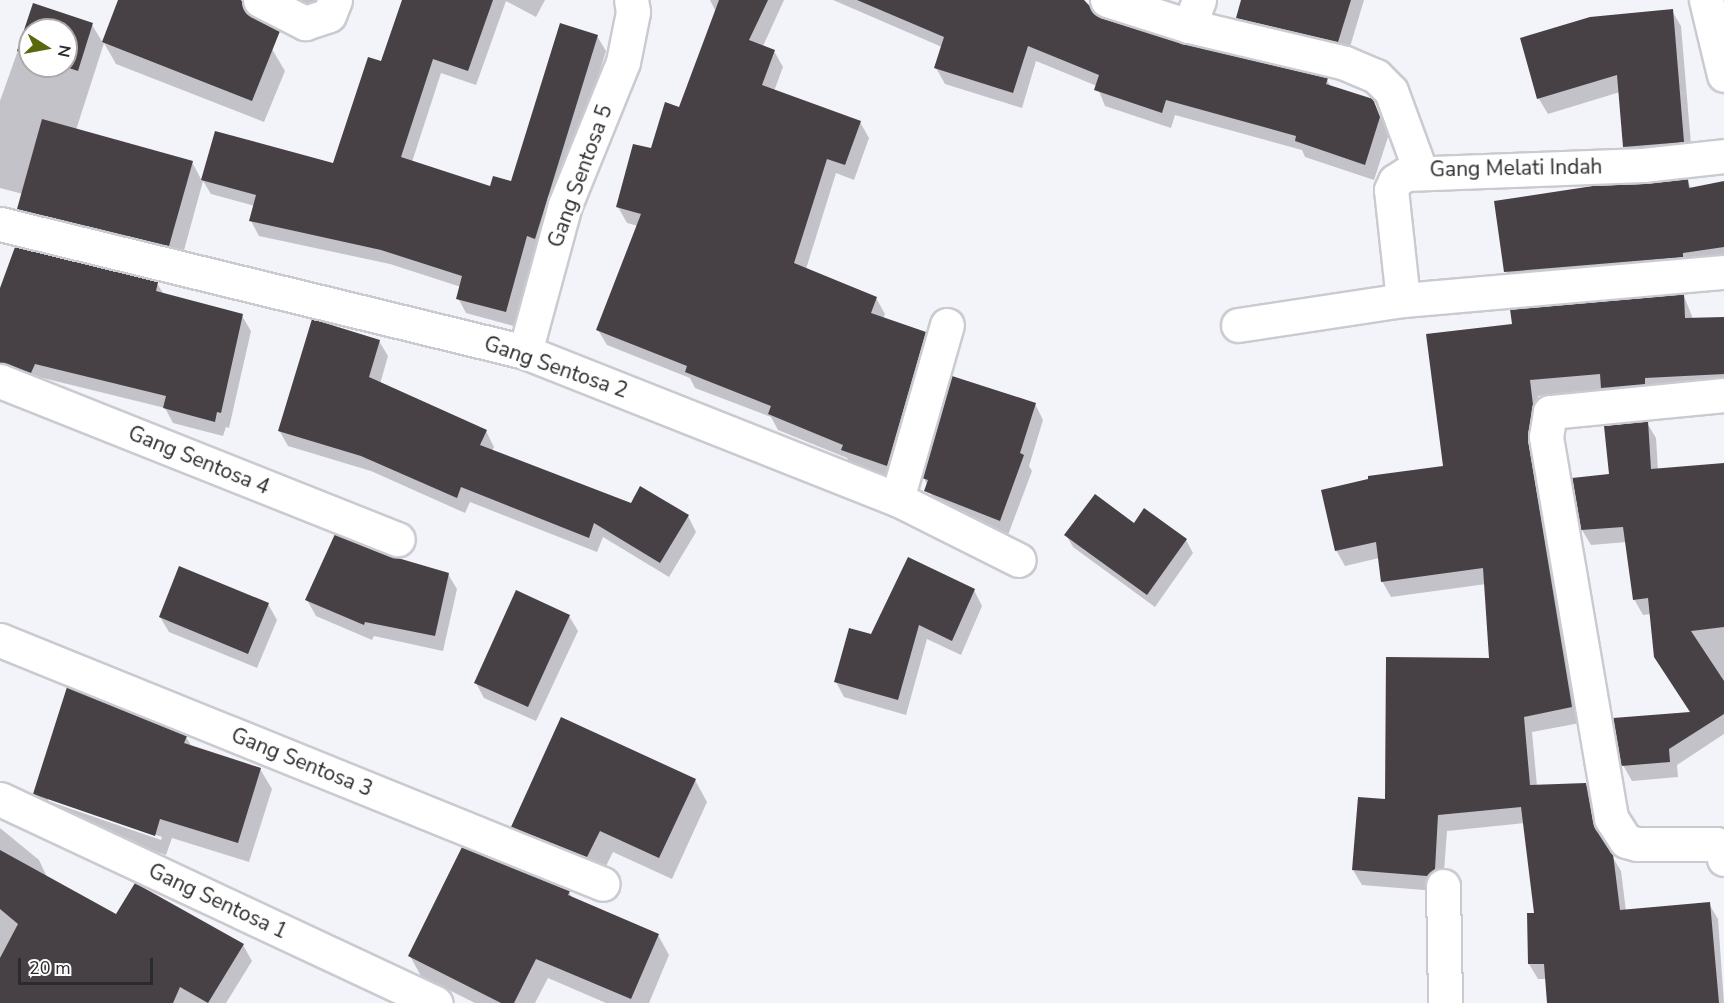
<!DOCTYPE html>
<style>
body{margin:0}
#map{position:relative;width:1724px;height:1003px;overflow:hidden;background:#f3f3fa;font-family:"Nunito Sans",sans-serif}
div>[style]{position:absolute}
.shadow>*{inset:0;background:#0003}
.building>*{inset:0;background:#474145}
.roads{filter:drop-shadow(2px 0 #cacad1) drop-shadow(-2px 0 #cacad1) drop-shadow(0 2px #cacad1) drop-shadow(0 -2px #cacad1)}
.street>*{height:33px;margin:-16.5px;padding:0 16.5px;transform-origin:16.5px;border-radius:16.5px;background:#fff}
span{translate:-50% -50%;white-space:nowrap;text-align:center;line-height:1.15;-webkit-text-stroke:6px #fff;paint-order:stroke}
.street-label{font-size:21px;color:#2b2b2d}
.north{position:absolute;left:18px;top:18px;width:60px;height:60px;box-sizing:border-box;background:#fff;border:2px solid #aaaaab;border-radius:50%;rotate:101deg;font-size:16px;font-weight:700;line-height:24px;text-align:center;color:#2b2b2d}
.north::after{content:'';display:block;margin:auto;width:21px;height:27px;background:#5b670c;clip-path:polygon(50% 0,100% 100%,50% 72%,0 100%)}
.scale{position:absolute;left:18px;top:958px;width:135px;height:27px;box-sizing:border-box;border:3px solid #2b2b2d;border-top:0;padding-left:8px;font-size:18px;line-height:21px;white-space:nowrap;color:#2b2b2d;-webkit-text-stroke:4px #fff;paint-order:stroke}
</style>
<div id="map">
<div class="shadow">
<div style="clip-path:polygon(evenodd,120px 0,149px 0,272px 49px,285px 71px,264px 122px,116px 64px,104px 43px,76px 130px,192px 162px,202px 181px,216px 133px,334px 165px,382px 63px,403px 0,545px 0,536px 17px,506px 1px,476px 85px,441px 73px,412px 162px,491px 188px,512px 183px,597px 36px,606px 51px,543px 253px,535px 250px,514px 326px,466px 313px,458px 298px,461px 287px,390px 264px,259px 236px,251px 221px,255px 206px,211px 194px,203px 181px,180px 265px,30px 229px,19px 209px,23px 194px,0 188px,0 101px,34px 5px,92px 25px,103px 43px,120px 0,30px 30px,66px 30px,66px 66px,30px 66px,30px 30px)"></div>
<div style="clip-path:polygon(283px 0,334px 0,324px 14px)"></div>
<div style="clip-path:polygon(710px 0,784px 0,763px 46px,774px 51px,783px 67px,774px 91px,860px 122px,869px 138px,854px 180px,836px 173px,806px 269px,876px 298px,885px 314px,883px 319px,924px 333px,934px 349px,896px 481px,852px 466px,847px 458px,778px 430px,771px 417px,695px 388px,690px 378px,607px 345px,598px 330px,638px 226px,627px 223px,618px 207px,680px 108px,716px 12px)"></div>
<div style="clip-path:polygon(833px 0,1080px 0,1101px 19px,1184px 46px,1327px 80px,1331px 87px,1372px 100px,1389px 134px,1374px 180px,1305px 157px,1302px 150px,1175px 115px,1171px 128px,1105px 106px,1097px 86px,1036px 61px,1022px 108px,945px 84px,936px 68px,942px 47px)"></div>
<div style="clip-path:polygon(1242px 0,1364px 0,1347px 57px,1246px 33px,1237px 18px)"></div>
<div style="clip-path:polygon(1672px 11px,1681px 26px,1692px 157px,1634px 162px,1625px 147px,1620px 92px,1548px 114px,1539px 99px,1522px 39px)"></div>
<div style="clip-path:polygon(1687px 180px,1691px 188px,1724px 182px,1724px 263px,1515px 287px,1506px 272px)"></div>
<div style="clip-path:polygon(157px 283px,164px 295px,242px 316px,251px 331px,229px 428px,226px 427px,223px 436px,173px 423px,165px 408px,43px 378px,40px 388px,0 378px,0 293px)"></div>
<div style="clip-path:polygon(1684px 296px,1693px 319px,1724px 318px,1724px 390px,1611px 403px,1604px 390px,1538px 396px,1580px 723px,1532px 732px,1537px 786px,1585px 784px,1594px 800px,1600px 836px,1621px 871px,1626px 911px,1709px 904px,1718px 919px,1724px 1003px,1548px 1003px,1546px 979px,1538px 979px,1529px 964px,1529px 915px,1536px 915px,1525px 823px,1447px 831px,1443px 885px,1436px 891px,1362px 885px,1353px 870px,1387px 800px,1490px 660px,1486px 584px,1391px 597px,1382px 581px,1379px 558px,1345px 566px,1336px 550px,1445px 467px,1514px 325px)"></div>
<div style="clip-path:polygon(379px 341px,388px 356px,380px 384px,486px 431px,494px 447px,492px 451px,631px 504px,688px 516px,696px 532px,669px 577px,603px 537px,597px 552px,470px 502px,465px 513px,371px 471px,288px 446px,279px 430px)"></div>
<div style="clip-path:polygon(1035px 404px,1043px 420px,1029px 466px,1032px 471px,1008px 535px,938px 509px,924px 478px)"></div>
<div style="clip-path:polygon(1647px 423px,1656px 438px,1658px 470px,1724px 465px,1724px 734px,1677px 765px,1678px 777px,1632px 781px,1623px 765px,1691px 713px,1651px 614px,1643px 615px,1634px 599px,1627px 542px,1591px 545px,1582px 530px,1610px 476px)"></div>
<div style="clip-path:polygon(1066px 535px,1186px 540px,1193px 553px,1155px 607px,1073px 547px)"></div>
<div style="clip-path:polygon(391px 558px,448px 574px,457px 589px,443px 651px,374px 636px,372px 640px,316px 616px,307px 600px)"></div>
<div style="clip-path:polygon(974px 590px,982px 606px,961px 655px,927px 639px,906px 715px,844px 697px,836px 682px,872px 636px)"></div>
<div style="clip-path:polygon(268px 604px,277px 620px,257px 668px,169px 632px,160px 617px)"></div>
<div style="clip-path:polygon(569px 616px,578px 631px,536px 721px,484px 698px,476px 683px)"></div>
<div style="clip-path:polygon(evenodd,186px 737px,192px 747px,260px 769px,272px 789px,249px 862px,172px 838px,166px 855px,46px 814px,34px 793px,186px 737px,48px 798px,162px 837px,161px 840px,48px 801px,48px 798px)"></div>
<div style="clip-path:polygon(695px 780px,707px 802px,672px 879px,613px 852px,600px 878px,525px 848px,513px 826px)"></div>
<div style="clip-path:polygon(0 828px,39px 860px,47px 877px,117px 916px,243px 945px,252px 961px,226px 1003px,0 1003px)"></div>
<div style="clip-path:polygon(569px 892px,573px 899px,658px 935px,669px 955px,649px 1003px,606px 1003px,548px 978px,535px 1003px,475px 1003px,421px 976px,410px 956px)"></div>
</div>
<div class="building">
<div style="clip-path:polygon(118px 0,241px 0,251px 16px,280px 31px,252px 101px,102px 42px)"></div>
<div style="clip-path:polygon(402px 0,493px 0,468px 71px,433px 59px,401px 157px,490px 186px,493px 176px,511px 181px,560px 23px,598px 35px,535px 239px,527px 236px,506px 312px,456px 299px,462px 276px,381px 250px,249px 221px,256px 195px,201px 180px,215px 131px,333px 163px,368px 57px,381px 61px)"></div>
<div style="clip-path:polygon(719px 0,768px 0,749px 40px,775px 50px,762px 85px,861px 121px,845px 165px,827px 159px,794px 263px,877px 297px,871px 313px,926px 332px,887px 466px,841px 450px,843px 445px,768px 414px,771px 406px,685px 372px,687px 366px,596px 330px,641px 214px,616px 207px,633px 144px,651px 148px,665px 102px,679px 107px)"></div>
<div style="clip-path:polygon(857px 0,1084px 0,1101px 18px,1185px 44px,1328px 78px,1326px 84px,1373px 99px,1380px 117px,1365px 165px,1295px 141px,1296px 136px,1166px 100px,1162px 113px,1094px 90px,1099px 75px,1028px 46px,1013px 93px,934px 68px,944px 37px)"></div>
<div style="clip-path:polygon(1241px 0,1351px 0,1338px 42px,1236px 18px)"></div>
<div style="clip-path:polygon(33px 3px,93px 23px,78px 71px,63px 66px,66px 30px,30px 30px,30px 55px,17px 51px)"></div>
<div style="clip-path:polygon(1673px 9px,1684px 142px,1623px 147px,1617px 75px,1537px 99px,1520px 38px,1590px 17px)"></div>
<div style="clip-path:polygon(42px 119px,193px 161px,169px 246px,17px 209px)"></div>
<div style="clip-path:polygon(1688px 179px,1689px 188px,1724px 181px,1724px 247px,1683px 253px,1683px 257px,1504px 272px,1494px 201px,1593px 186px)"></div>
<div style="clip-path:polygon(15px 247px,158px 282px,156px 291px,243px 314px,221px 413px,217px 412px,215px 422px,163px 408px,166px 396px,35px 364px,31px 373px,0 363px,0 288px)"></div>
<div style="clip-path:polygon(1684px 294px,1685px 318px,1724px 317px,1724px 374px,1645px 378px,1645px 384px,1601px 388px,1600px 374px,1530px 380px,1533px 405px,1528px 440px,1572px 707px,1524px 717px,1530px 785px,1586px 783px,1593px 822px,1613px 854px,1620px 910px,1710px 902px,1719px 1003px,1547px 1003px,1544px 964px,1528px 964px,1527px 913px,1534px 913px,1521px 807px,1438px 815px,1435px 869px,1427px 876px,1352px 870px,1358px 797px,1385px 799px,1386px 657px,1489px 658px,1483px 568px,1381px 582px,1376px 542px,1335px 551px,1321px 490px,1368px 479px,1368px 476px,1443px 466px,1426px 334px,1512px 324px,1510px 309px)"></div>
<div style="clip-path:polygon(312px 319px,380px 340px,369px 377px,487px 430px,480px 445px,631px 503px,640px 486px,689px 515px,660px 563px,594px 523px,589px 538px,461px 487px,457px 498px,361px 456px,278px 431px)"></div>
<div style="clip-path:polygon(952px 376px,1036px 403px,1020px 453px,1024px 455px,1000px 521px,924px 491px,928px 480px,922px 478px)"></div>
<div style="clip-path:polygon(1648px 421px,1651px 469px,1724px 463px,1724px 627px,1691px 631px,1724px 681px,1724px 714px,1669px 749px,1670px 762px,1621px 766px,1613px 718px,1690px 712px,1654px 657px,1648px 598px,1633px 600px,1623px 527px,1581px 530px,1572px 478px,1609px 474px,1604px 426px)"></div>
<div style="clip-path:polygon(1095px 494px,1134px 523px,1144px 508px,1187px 539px,1147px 595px,1064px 535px)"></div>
<div style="clip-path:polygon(335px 534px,391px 556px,449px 573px,435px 636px,365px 622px,364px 625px,305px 600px)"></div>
<div style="clip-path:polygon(908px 557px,975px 589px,952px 641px,919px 625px,898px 700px,834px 682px,849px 628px,871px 634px)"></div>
<div style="clip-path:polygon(179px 566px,269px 603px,248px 654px,159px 617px)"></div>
<div style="clip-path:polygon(516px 590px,570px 615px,528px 707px,474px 683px)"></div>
<div style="clip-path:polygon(67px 687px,187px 736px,184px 743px,261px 768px,238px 843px,160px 819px,155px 836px,33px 794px)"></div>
<div style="clip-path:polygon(561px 717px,696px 779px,659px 858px,600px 831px,587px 857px,511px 827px)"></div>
<div style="clip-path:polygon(462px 847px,570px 891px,568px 895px,659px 934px,631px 999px,536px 959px,514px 1003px,501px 1003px,408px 956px)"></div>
<div style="clip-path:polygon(0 850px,116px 914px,135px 883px,244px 944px,208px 1003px,180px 987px,173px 1003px,0 1003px,0 958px,18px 924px,0 909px)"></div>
</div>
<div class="roads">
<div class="street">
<div style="left:260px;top:0;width:51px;rotate:27.1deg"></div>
<div style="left:305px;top:23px;width:25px;rotate:-18deg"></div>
<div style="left:329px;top:15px;width:16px;rotate:-68deg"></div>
<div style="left:1107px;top:0;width:86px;rotate:17.6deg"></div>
<div style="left:1189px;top:26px;width:160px;rotate:13.3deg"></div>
<div style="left:1345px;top:63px;width:34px;rotate:23deg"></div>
<div style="left:1376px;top:76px;width:21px;rotate:45deg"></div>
<div style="left:1391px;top:91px;width:84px;rotate:69.8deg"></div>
<div style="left:1706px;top:0;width:77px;rotate:76.5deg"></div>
<div style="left:1189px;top:26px;width:28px;rotate:-69deg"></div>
<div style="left:0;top:224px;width:540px;rotate:13.7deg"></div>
<div style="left:525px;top:352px;width:400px;rotate:21.6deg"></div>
<div style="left:897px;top:499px;width:136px;rotate:26.6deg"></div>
<div style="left:1403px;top:300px;width:111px;rotate:-96.2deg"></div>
<div style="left:1391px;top:190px;width:10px;rotate:-66deg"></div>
<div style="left:1395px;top:181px;width:13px;rotate:-32deg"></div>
<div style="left:1406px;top:174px;width:237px;rotate:-2.2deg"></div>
<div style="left:1643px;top:165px;width:81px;rotate:-6.3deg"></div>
<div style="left:1238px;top:325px;width:167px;rotate:-8.6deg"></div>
<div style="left:1403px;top:300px;width:322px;rotate:-5deg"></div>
<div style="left:525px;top:352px;width:152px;rotate:-74.8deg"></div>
<div style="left:565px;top:205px;width:154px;rotate:-67.9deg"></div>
<div style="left:623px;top:62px;width:51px;rotate:-78.7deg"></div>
<div style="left:633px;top:12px;width:12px;rotate:-99deg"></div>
<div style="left:0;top:381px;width:428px;rotate:21.7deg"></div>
<div style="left:1724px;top:395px;width:175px;rotate:174.4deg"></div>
<div style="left:1550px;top:412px;width:25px;rotate:99deg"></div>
<div style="left:1546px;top:437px;width:387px;rotate:80.3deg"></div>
<div style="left:1611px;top:818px;width:27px;rotate:57deg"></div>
<div style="left:1626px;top:841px;width:11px;rotate:15deg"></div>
<div style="left:1637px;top:844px;width:79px"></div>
<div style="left:1716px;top:844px;width:9px;rotate:32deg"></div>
<div style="left:1724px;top:849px;width:10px;rotate:90deg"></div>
<div style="left:897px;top:499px;width:181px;rotate:-74deg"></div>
<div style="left:0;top:640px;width:650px;rotate:22.03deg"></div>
<div style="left:0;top:799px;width:481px;rotate:25.1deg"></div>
<div style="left:1443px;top:886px;width:117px;rotate:89deg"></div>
</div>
</div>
<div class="street-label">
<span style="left:1516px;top:168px;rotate:-1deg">Gang Melati Indah</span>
<span style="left:580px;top:176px;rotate:-70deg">Gang Sentosa 5</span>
<span style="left:556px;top:367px;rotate:19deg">Gang Sentosa 2</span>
<span style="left:199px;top:460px;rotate:22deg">Gang Sentosa 4</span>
<span style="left:302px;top:762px;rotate:22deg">Gang Sentosa 3</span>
<span style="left:218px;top:901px;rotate:25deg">Gang Sentosa 1</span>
</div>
<div class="north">N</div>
<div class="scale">20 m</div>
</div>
